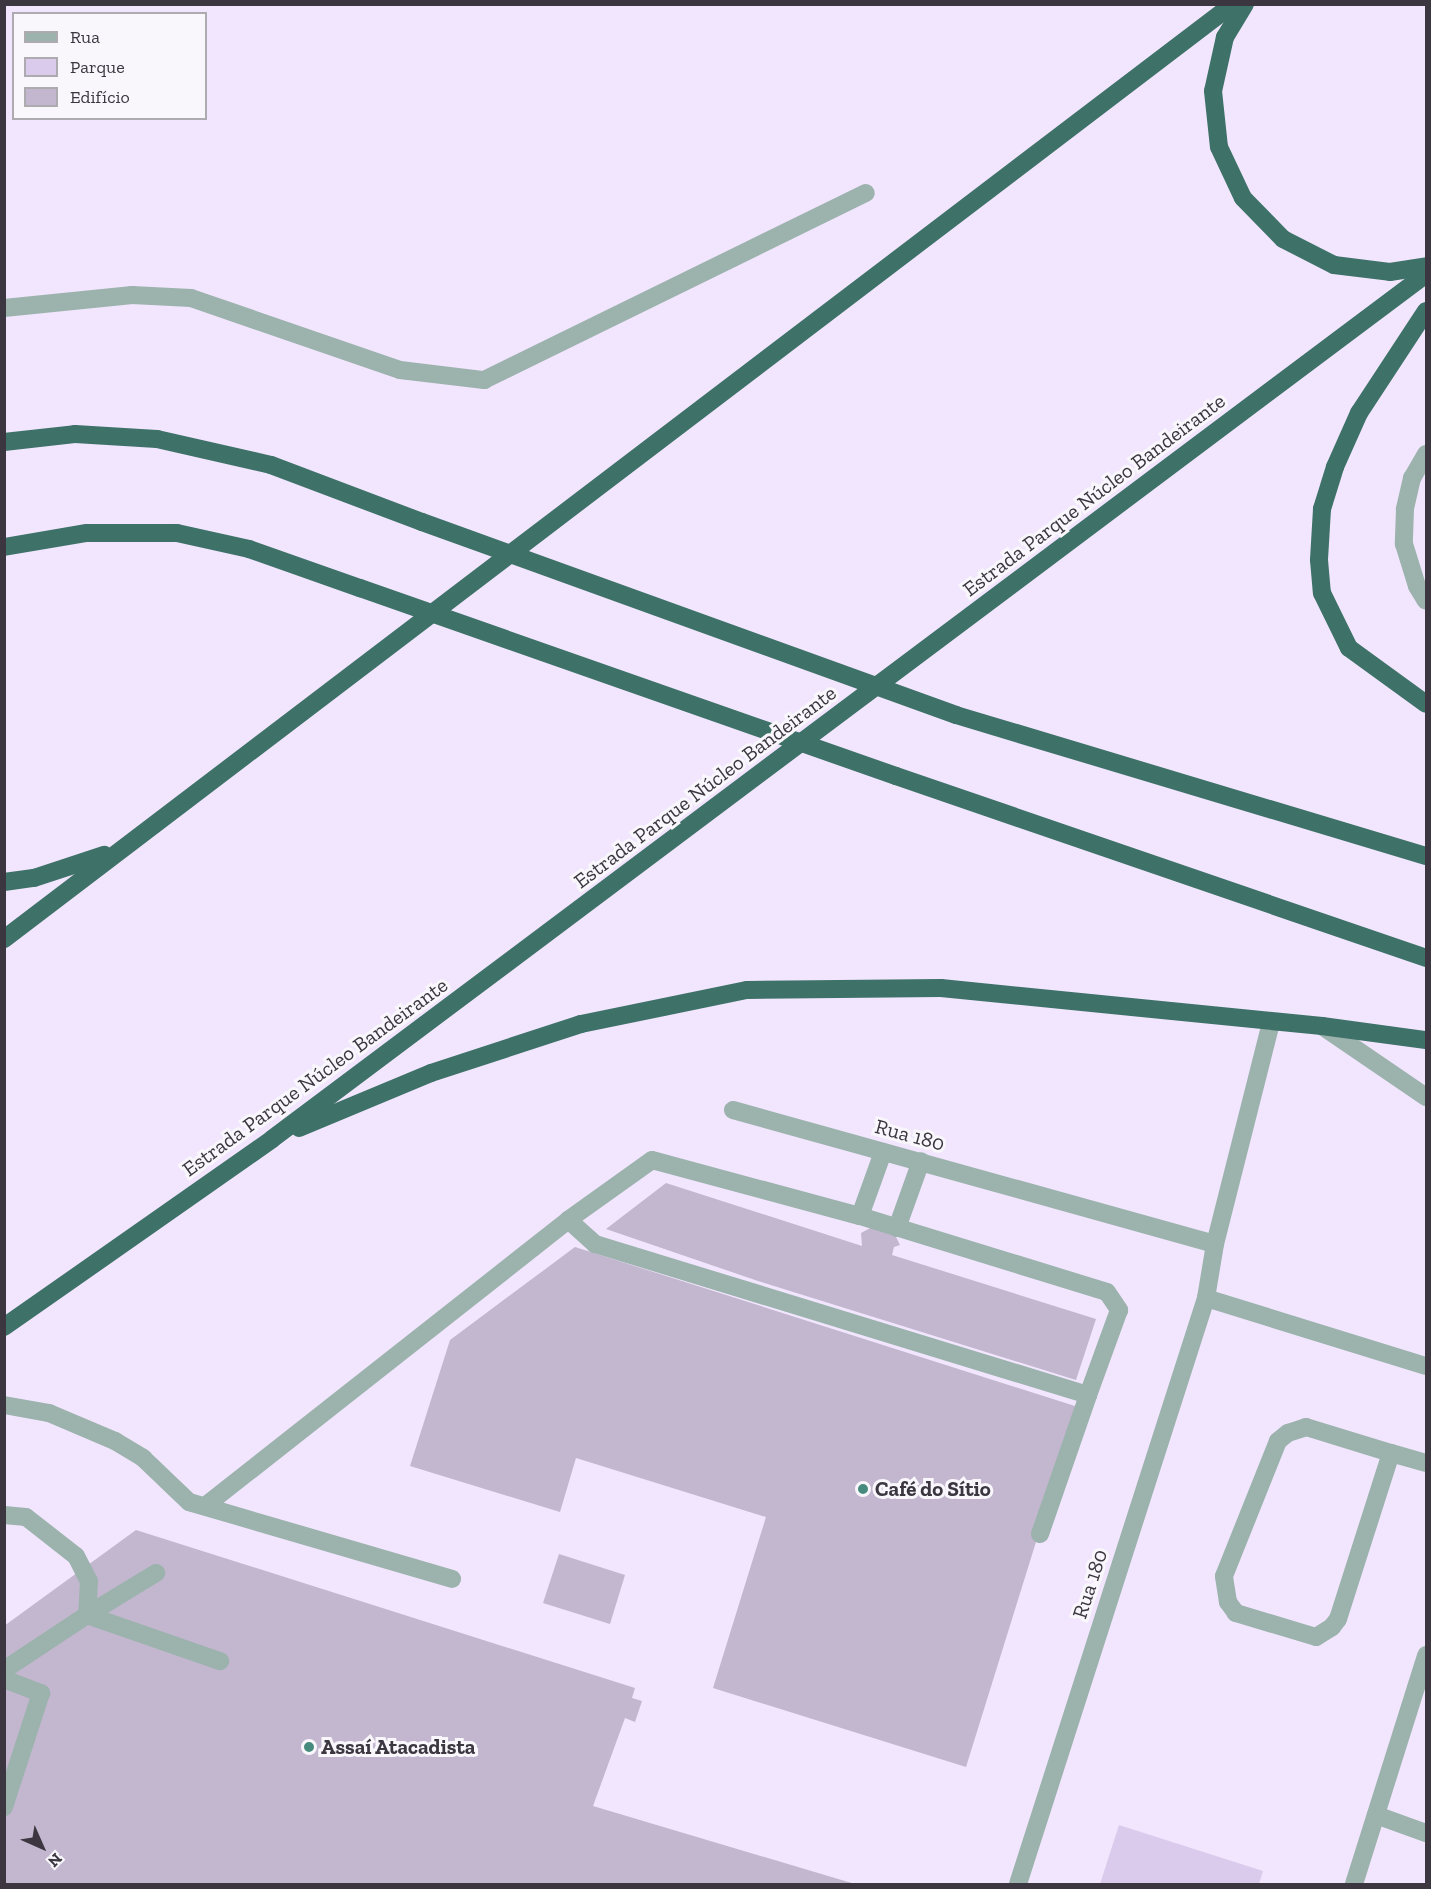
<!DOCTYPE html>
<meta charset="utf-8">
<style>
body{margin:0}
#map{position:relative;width:1431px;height:1889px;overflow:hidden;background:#f1e6fd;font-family:"Zilla Slab",serif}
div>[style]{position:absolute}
.green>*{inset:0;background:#dacbed}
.building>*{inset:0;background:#c2b7ce}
.minor>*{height:18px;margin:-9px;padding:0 9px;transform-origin:9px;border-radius:9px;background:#9cb2ad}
.highway>*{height:18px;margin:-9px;padding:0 9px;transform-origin:9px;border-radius:9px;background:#3e7167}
.highway-bridge>*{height:18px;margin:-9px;padding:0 9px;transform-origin:9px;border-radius:9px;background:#3e7167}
.dots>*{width:16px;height:16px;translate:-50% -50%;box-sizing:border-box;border:3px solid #f9f7fc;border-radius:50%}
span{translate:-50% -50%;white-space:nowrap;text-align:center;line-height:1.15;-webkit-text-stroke:6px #f9f7fc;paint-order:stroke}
.street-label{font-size:21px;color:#3b363f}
.poi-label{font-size:21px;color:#3b363f;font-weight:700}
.left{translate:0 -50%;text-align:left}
.frame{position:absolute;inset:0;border:6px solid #3b363f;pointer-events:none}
.legend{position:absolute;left:12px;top:12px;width:195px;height:108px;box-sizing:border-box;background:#f9f7fc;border:2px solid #adaab0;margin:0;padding:8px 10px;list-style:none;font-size:18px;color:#3b363f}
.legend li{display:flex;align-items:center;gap:12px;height:30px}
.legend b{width:30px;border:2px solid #adaab0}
.north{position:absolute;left:12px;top:1817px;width:60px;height:60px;-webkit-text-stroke:4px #f9f7fc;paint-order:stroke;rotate:135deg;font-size:16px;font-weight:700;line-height:24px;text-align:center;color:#3b363f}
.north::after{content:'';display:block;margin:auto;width:21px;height:27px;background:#3b363f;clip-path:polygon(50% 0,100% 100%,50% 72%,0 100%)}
</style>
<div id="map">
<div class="green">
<div style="clip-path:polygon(1119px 1825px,1263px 1871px,1259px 1884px,1100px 1884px)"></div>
</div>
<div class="building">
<div style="clip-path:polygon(666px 1183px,862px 1246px,861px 1233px,887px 1219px,900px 1245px,894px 1247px,892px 1255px,1096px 1319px,1076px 1380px,758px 1281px,606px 1229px)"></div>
<div style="clip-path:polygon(575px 1247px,1078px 1407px,966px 1767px,713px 1688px,766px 1517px,576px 1458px,560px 1512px,410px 1466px,450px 1340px)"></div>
<div style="clip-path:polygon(136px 1530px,635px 1688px,632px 1698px,642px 1701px,635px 1722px,625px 1718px,593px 1806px,855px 1884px,4px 1884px,4px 1626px)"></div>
<div style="clip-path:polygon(559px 1554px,625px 1575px,610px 1624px,543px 1603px)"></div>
</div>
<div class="minor">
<div style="left:4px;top:308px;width:129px;rotate:-5.8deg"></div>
<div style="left:132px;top:295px;width:59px;rotate:2.9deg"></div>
<div style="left:191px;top:298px;width:221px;rotate:19deg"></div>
<div style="left:400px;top:370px;width:85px;rotate:6.8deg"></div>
<div style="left:484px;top:380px;width:425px;rotate:-26.1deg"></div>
<div style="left:1426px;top:454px;width:28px;rotate:120deg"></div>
<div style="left:1412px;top:478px;width:32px;rotate:103deg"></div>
<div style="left:1405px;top:509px;width:35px;rotate:92deg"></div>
<div style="left:1404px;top:544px;width:44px;rotate:72.8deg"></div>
<div style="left:1417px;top:586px;width:17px;rotate:59deg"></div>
<div style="left:1322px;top:1026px;width:126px;rotate:34.3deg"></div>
<div style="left:733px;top:1110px;width:500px;rotate:15.54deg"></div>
<div style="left:652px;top:1160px;width:215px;rotate:15.1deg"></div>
<div style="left:860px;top:1216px;width:258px;rotate:17.1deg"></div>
<div style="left:1107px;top:1292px;width:22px;rotate:56deg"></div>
<div style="left:1119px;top:1310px;width:90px;rotate:110deg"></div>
<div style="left:1088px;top:1395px;width:516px;rotate:-162.97deg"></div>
<div style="left:595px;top:1244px;width:36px;rotate:-138deg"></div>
<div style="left:568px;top:1220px;width:103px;rotate:-35.5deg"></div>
<div style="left:860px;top:1216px;width:68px;rotate:-70.2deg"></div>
<div style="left:897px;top:1228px;width:71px;rotate:-70.3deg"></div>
<div style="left:1206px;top:1298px;width:230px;rotate:17.2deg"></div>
<div style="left:4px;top:1405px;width:46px;rotate:10.1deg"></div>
<div style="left:49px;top:1413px;width:72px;rotate:23deg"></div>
<div style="left:115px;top:1441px;width:33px;rotate:31deg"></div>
<div style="left:143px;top:1458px;width:64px;rotate:43.7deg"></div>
<div style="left:189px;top:1502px;width:274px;rotate:16.3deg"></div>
<div style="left:1391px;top:1453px;width:174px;rotate:107.7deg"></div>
<div style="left:1338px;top:1619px;width:10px;rotate:127deg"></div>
<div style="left:1332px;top:1627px;width:19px;rotate:148deg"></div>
<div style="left:1316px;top:1637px;width:84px;rotate:-163.3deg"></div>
<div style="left:1236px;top:1613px;width:14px;rotate:-126deg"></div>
<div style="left:1228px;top:1602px;width:26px;rotate:-99deg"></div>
<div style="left:1224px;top:1576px;width:145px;rotate:-68.2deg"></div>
<div style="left:1278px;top:1441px;width:13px;rotate:-39deg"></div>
<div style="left:1288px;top:1433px;width:19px;rotate:-18deg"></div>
<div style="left:1306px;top:1427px;width:89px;rotate:17deg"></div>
<div style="left:1391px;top:1453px;width:36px;rotate:16deg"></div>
<div style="left:205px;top:1506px;width:462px;rotate:-38.2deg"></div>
<div style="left:4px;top:1515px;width:22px;rotate:5deg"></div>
<div style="left:26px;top:1517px;width:63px;rotate:38deg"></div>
<div style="left:76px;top:1556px;width:28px;rotate:63deg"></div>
<div style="left:89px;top:1581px;width:34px;rotate:93deg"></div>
<div style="left:87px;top:1615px;width:100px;rotate:146.5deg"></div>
<div style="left:1040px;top:1534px;width:147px;rotate:-70.9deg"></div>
<div style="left:87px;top:1615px;width:141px;rotate:19.1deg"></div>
<div style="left:87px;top:1615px;width:81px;rotate:-31.3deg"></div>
<div style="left:4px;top:1679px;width:40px;rotate:21deg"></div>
<div style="left:41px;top:1693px;width:120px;rotate:108deg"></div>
<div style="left:1376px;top:1815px;width:53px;rotate:19.8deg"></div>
<div style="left:1018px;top:1884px;width:615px;rotate:-72.21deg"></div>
<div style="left:1206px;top:1298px;width:55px;rotate:-80.5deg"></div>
<div style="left:1215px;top:1244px;width:228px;rotate:-75.8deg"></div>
<div style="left:1354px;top:1884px;width:240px;rotate:-72.5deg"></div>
</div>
<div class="highway">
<div style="left:1245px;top:4px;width:39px;rotate:121deg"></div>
<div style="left:1225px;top:37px;width:55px;rotate:102.5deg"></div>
<div style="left:1213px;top:91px;width:56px;rotate:83.9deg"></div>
<div style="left:1219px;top:147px;width:56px;rotate:64.8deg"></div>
<div style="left:1243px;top:198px;width:57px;rotate:45.7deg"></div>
<div style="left:1283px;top:239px;width:57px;rotate:27deg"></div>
<div style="left:1334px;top:265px;width:56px;rotate:7.1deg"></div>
<div style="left:1390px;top:272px;width:36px;rotate:-9deg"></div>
<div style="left:1426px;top:311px;width:122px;rotate:123.3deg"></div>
<div style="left:1359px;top:413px;width:59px;rotate:114deg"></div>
<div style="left:1335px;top:467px;width:44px;rotate:107.2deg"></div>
<div style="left:1322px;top:509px;width:51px;rotate:93.4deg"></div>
<div style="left:1319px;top:560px;width:33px;rotate:85deg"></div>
<div style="left:1322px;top:593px;width:61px;rotate:63.9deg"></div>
<div style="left:1349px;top:648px;width:95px;rotate:36deg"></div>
<div style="left:4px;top:442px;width:71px;rotate:-6.4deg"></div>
<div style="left:75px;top:434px;width:82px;rotate:3.5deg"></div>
<div style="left:157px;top:439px;width:117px;rotate:12.8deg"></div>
<div style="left:271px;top:465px;width:161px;rotate:20.7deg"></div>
<div style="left:4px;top:547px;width:84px;rotate:-9.6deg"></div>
<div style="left:87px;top:533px;width:90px"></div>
<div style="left:177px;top:533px;width:74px;rotate:12.5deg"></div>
<div style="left:249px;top:549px;width:118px;rotate:19.4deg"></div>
<div style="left:956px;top:715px;width:491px;rotate:16.7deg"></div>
<div style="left:896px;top:776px;width:560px;rotate:18.95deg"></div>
<div style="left:4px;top:882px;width:30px;rotate:-8deg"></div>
<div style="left:34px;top:878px;width:74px;rotate:-18.2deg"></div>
<div style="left:4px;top:939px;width:1544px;rotate:-37.26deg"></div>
<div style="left:299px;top:1128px;width:143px;rotate:-22.6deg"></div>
<div style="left:431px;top:1073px;width:158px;rotate:-18.1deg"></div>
<div style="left:581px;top:1024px;width:169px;rotate:-11.6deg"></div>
<div style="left:747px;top:990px;width:194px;rotate:-0.6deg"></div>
<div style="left:941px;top:988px;width:383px;rotate:5.7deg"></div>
<div style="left:1322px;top:1026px;width:105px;rotate:7.7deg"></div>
<div style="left:4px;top:1327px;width:327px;rotate:-35deg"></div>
<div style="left:272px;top:1139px;width:1442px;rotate:-36.85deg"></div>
</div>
<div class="highway-bridge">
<div style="left:422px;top:522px;width:568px;rotate:19.87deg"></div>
<div style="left:360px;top:588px;width:568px;rotate:19.33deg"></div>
</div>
<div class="dots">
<div style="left:863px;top:1489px;background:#478b7e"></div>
<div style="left:309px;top:1747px;background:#478b7e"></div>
</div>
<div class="street-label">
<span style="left:1094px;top:495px;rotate:-37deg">Estrada Parque Núcleo Bandeirante</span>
<span style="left:705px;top:787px;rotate:-37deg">Estrada Parque Núcleo Bandeirante</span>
<span style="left:315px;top:1077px;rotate:-36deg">Estrada Parque Núcleo Bandeirante</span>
<span style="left:910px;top:1135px;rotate:15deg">Rua 180</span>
<span style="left:1090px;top:1584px;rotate:-72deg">Rua 180</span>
</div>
<div class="poi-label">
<span class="left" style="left:875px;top:1489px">Café do Sítio</span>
<span class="left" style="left:321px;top:1747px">Assaí Atacadista</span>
</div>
<div class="frame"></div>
<ul class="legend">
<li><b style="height:8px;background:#9cb2ad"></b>Rua</li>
<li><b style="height:16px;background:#dacbed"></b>Parque</li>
<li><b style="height:16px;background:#c2b7ce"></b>Edifício</li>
</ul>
<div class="north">N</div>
</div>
